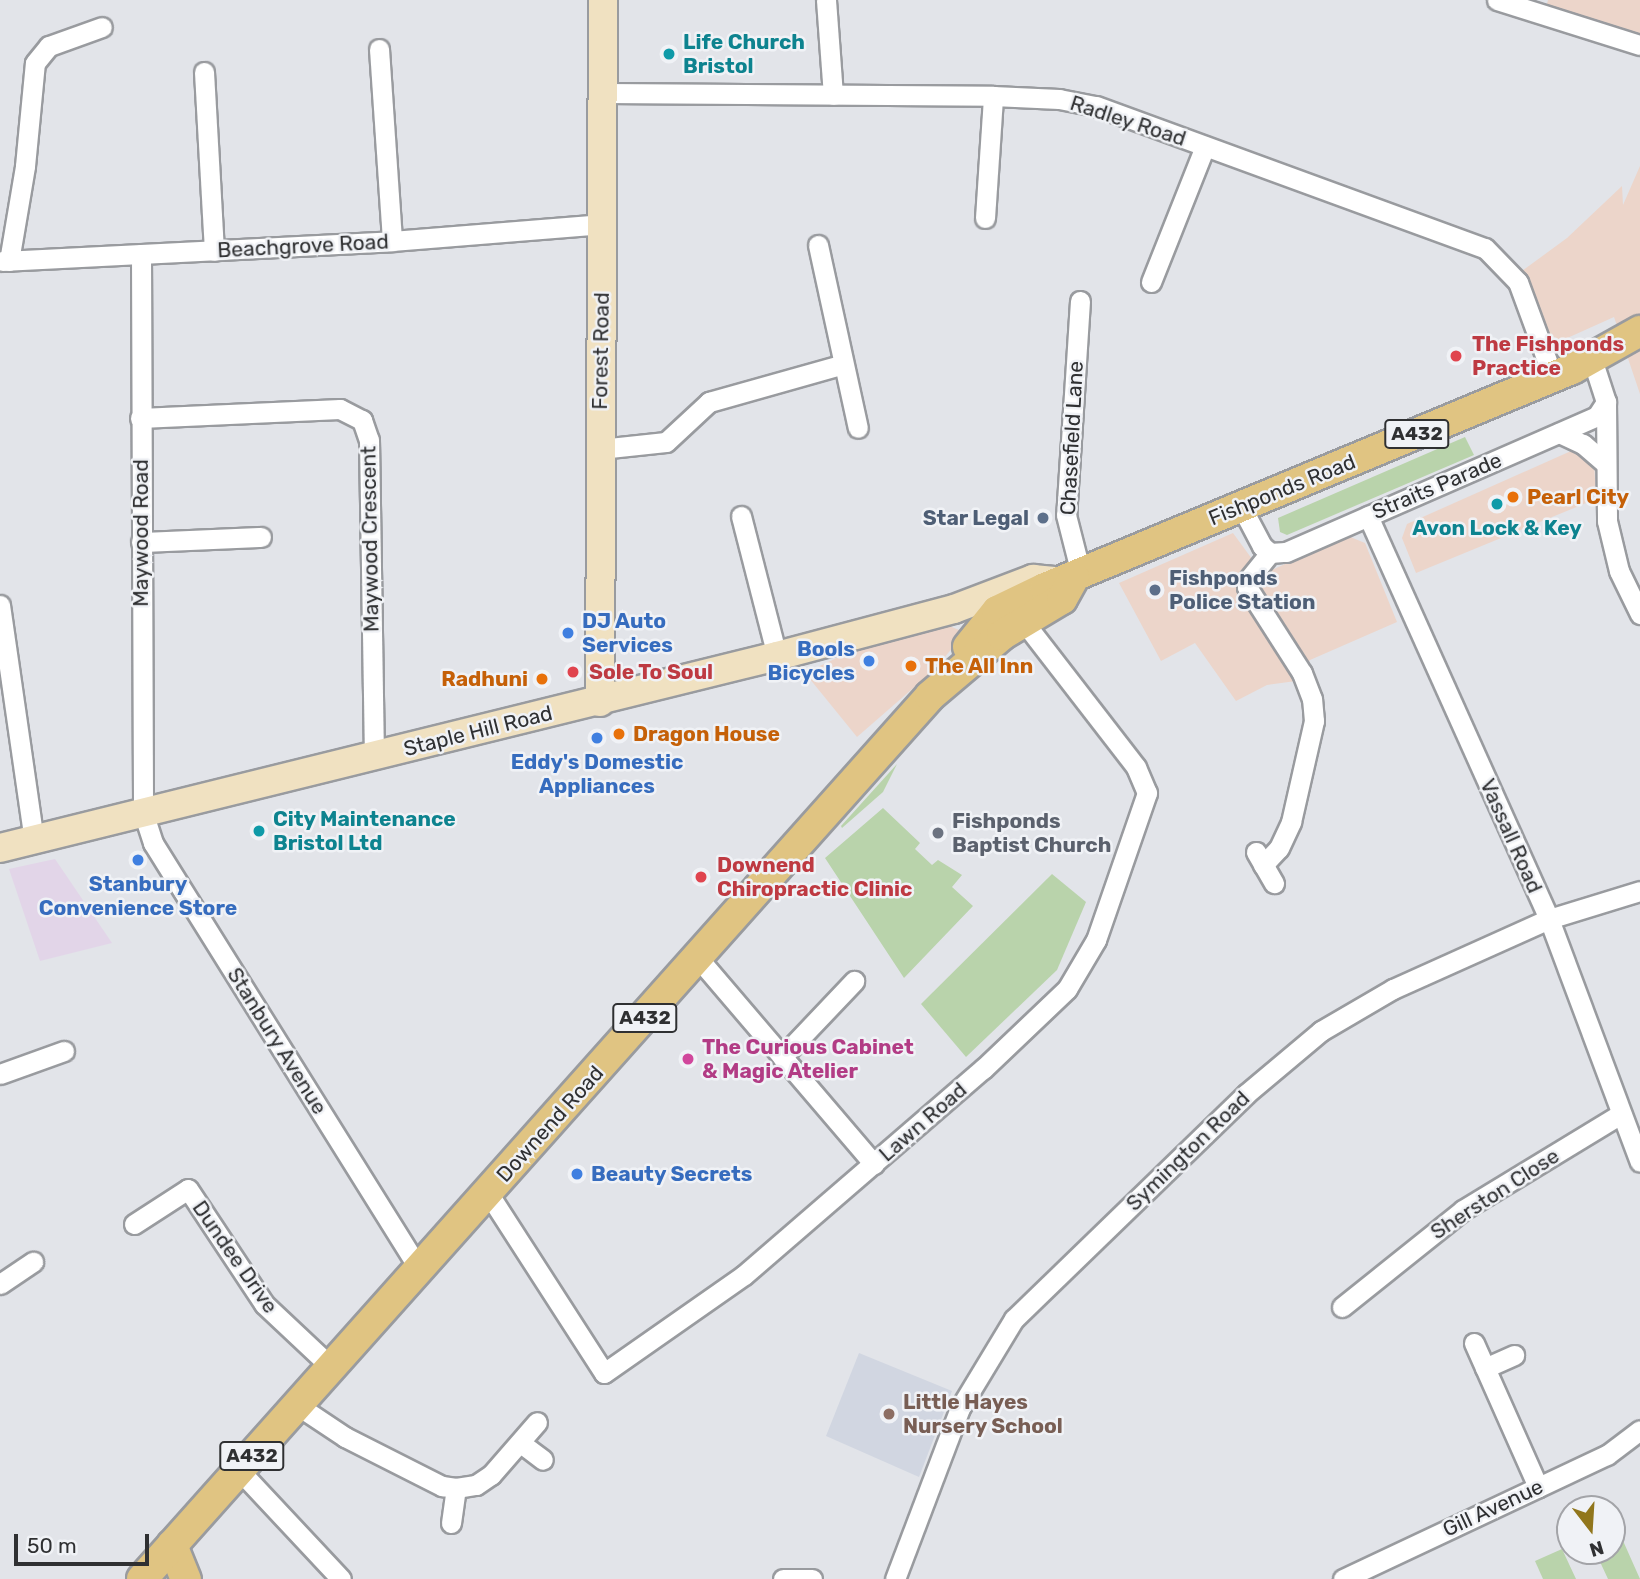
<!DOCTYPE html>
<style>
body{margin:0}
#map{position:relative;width:1640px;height:1579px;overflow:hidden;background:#e2e4e9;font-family:Rubik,sans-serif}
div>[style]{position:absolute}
.commercial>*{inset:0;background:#ecd5ca}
.industrial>*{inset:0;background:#e2d5e8}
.built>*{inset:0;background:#d1d6e1}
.green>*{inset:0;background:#b9d3ab}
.roads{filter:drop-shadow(2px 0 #999b9f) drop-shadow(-2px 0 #999b9f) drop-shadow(0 2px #999b9f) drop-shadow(0 -2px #999b9f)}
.minor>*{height:19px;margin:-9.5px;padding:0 9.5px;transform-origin:9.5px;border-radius:9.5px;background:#fff}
.secondary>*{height:28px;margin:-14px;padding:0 14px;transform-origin:14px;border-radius:14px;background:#f0e1c1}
.primary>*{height:30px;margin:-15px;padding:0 15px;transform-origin:15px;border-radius:15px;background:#e0c482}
.dots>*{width:19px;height:19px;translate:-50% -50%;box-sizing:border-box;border:4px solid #f0f2f6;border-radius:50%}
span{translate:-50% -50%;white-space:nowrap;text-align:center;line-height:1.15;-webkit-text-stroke:5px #f0f2f6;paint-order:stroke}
.shield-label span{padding:2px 5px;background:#f0f2f6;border:2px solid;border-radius:5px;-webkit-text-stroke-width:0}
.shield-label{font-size:19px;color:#2f3032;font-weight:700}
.culture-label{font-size:21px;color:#0d838f;font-weight:700}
.left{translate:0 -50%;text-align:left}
.street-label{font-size:21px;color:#2f3032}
.health-label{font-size:21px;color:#be3a42;font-weight:700}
.food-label{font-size:21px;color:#c56008;font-weight:700}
.right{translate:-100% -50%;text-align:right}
.service-label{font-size:21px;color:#4e5e75;font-weight:700}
.shop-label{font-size:21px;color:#366cbe;font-weight:700}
.worship-label{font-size:21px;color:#5b616d;font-weight:700}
.hotel-label{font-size:21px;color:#b23c85;font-weight:700}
.education-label{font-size:21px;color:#785e54;font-weight:700}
.north{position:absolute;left:1556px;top:1495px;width:70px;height:70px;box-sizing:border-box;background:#f0f2f6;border:2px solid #a3a4a8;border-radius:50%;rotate:163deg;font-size:19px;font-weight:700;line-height:28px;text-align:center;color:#2f3032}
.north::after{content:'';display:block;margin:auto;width:24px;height:32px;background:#91761c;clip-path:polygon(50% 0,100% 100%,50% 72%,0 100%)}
.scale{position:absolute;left:14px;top:1534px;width:135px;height:32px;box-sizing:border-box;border:4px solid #2f3032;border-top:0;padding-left:9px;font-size:21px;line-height:24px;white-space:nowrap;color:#2f3032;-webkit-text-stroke:5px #f0f2f6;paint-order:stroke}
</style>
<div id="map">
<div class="commercial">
<div style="clip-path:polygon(1548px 0,1640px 0,1640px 39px,1546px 7px)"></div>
<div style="clip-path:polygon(1640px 166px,1640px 394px,1614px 317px,1554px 344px,1522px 271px,1567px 238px,1622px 186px,1623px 205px)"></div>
<div style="clip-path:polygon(1571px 451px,1594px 462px,1596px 499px,1416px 573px,1402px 538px,1407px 524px)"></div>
<div style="clip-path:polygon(1233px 533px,1263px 574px,1348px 536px,1365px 543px,1397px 622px,1310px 660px,1296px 681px,1267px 685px,1236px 701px,1195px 643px,1161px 661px,1119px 583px)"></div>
<div style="clip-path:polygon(947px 625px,959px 630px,959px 640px,934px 670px,857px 737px,805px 673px,845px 654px)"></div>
</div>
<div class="industrial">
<div style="clip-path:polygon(55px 859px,112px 943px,40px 961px,9px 869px)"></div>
</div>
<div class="built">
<div style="clip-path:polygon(859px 1353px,952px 1391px,919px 1477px,826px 1436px)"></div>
</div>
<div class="green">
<div style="clip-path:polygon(1465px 437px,1474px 455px,1287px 535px,1280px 532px,1278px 518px)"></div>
<div style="clip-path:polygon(897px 764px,883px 792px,842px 828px,841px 826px)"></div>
<div style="clip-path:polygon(883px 808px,920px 843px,915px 849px,932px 865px,938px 860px,962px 875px,952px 887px,973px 906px,904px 978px,825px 858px)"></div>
<div style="clip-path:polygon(1052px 874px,1086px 902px,1057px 970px,966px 1057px,921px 1004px)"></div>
<div style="clip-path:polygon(1616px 1525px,1640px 1579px,1608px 1579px,1595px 1551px,1612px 1551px)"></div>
<div style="clip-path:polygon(1562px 1549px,1576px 1579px,1543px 1579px,1535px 1561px)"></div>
</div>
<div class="roads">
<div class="minor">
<div style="left:826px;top:0;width:95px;rotate:85.8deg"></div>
<div style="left:1497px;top:0;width:150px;rotate:17.5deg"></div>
<div style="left:379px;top:49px;width:192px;rotate:86.1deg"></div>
<div style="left:204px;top:72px;width:179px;rotate:86.8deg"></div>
<div style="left:605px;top:93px;width:388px;rotate:0.4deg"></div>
<div style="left:993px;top:96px;width:66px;rotate:2.6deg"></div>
<div style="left:1059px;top:99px;width:38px;rotate:11deg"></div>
<div style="left:1096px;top:106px;width:414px;rotate:20.1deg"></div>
<div style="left:1485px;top:248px;width:47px;rotate:45.9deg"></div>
<div style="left:1518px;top:282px;width:101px;rotate:69.8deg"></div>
<div style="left:985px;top:218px;width:122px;rotate:-86.2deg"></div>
<div style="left:818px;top:245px;width:187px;rotate:77.7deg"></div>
<div style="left:141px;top:254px;width:558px;rotate:89.79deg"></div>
<div style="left:143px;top:812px;width:33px;rotate:72deg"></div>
<div style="left:153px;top:843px;width:499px;rotate:58deg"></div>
<div style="left:2px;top:261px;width:391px;rotate:-2.9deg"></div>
<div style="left:392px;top:241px;width:212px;rotate:-4.6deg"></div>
<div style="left:9px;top:261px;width:96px;rotate:-80.4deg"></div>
<div style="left:25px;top:166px;width:103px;rotate:-84.5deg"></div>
<div style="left:35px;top:63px;width:22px;rotate:-51deg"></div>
<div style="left:49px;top:46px;width:56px;rotate:-19.7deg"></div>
<div style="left:1151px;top:282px;width:146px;rotate:-68.3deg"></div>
<div style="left:1080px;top:301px;width:214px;rotate:93.7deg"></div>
<div style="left:1066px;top:515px;width:61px;rotate:75.7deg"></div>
<div style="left:1606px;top:402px;width:119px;rotate:89.5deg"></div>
<div style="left:1607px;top:521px;width:51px;rotate:76.5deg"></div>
<div style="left:1619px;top:571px;width:48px;rotate:64deg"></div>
<div style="left:140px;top:418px;width:200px;rotate:-2.6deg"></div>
<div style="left:340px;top:409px;width:25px;rotate:27deg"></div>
<div style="left:362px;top:420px;width:21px;rotate:71deg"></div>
<div style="left:369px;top:440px;width:317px;rotate:89.1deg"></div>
<div style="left:1559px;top:433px;width:26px;rotate:25deg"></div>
<div style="left:1583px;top:444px;width:28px;rotate:41deg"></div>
<div style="left:600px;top:449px;width:66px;rotate:-6.1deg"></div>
<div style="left:666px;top:442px;width:59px;rotate:-42.9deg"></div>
<div style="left:709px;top:402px;width:137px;rotate:-15.7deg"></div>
<div style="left:1242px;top:508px;width:43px;rotate:62.2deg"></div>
<div style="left:1262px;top:546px;width:11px;rotate:41deg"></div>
<div style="left:1270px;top:553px;width:16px;rotate:-4deg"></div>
<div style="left:1286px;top:552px;width:339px;rotate:-23.6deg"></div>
<div style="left:1597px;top:416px;width:17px;rotate:-57deg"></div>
<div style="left:1606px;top:402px;width:45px;rotate:-108deg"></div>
<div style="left:741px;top:516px;width:145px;rotate:75.6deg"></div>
<div style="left:1368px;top:516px;width:442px;rotate:65.8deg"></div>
<div style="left:1549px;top:919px;width:259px;rotate:69.5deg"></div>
<div style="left:141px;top:542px;width:120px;rotate:-2.4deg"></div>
<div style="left:0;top:605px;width:237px;rotate:81.8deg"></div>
<div style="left:1256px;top:852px;width:36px;rotate:60deg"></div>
<div style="left:1263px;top:865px;width:23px;rotate:-47deg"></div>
<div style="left:1279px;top:848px;width:29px;rotate:-65deg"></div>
<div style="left:1291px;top:822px;width:104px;rotate:-77.2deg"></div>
<div style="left:1314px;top:721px;width:22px;rotate:-95deg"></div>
<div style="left:1312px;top:699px;width:28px;rotate:-111deg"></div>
<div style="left:1302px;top:673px;width:102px;rotate:-122.6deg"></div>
<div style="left:1247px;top:587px;width:7px;rotate:-82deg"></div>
<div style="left:1248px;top:580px;width:35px;rotate:-51deg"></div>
<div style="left:698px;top:958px;width:271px;rotate:49.5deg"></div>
<div style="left:782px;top:1057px;width:105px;rotate:-46.5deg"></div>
<div style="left:0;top:1074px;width:68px;rotate:-19.8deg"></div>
<div style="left:488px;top:1193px;width:214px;rotate:57.2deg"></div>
<div style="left:604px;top:1373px;width:171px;rotate:-35deg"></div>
<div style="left:744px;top:1275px;width:316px;rotate:-40.8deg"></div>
<div style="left:983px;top:1069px;width:116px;rotate:-43.6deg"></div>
<div style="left:1067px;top:989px;width:57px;rotate:-59.4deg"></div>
<div style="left:1096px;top:940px;width:156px;rotate:-70.9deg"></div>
<div style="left:1147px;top:793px;width:28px;rotate:-113deg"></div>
<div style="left:1136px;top:767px;width:183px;rotate:-127.7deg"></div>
<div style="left:134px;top:1224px;width:64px;rotate:-32.9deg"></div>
<div style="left:188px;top:1189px;width:138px;rotate:56.5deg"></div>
<div style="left:264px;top:1304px;width:92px;rotate:43.2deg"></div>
<div style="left:0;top:1284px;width:40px;rotate:-34deg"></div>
<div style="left:1342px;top:1307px;width:155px;rotate:-38.7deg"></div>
<div style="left:1463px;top:1210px;width:185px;rotate:-31.3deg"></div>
<div style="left:1474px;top:1343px;width:158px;rotate:66deg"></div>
<div style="left:1485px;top:1368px;width:32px;rotate:-24deg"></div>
<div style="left:297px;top:1405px;width:58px;rotate:33.7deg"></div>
<div style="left:345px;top:1437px;width:109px;rotate:26.8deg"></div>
<div style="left:442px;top:1486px;width:14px;rotate:8deg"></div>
<div style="left:456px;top:1488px;width:20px;rotate:-9deg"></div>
<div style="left:476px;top:1485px;width:18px;rotate:-34deg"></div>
<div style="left:491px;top:1475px;width:70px;rotate:-49deg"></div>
<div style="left:522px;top:1444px;width:26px;rotate:37deg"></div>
<div style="left:239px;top:1470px;width:149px;rotate:46.9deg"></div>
<div style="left:451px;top:1523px;width:35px;rotate:-82deg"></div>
<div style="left:783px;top:1579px;width:29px"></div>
<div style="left:895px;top:1579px;width:183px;rotate:-69.2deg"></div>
<div style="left:960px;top:1408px;width:104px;rotate:-58.8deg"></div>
<div style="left:1014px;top:1319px;width:323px;rotate:-44.1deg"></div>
<div style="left:1246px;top:1094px;width:98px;rotate:-40deg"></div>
<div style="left:1321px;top:1031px;width:83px;rotate:-30.3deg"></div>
<div style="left:1393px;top:989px;width:171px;rotate:-24.2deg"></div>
<div style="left:1549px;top:919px;width:95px;rotate:-17.1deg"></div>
<div style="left:1343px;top:1579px;width:292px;rotate:-25.2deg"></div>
<div style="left:1607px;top:1455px;width:41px;rotate:-37.1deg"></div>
</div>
<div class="secondary">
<div style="left:600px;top:702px;width:702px;rotate:-89.76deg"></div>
<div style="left:0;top:848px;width:800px;rotate:-13.88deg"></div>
<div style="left:777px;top:656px;width:183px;rotate:-14.9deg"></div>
<div style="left:954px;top:609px;width:85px;rotate:-20.8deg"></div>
<div style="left:1033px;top:579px;width:24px;rotate:5deg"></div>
</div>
<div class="primary">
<div style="left:968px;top:647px;width:46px;rotate:-51.1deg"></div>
<div style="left:997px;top:611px;width:53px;rotate:-25.6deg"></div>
<div style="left:1045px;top:588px;width:571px;rotate:-22.57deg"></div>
<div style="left:1572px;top:369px;width:78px;rotate:-29.2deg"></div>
<div style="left:172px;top:1545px;width:37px;rotate:68deg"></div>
<div style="left:142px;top:1579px;width:1183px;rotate:-48.25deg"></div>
<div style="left:930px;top:696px;width:94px;rotate:-40.3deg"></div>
<div style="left:1002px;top:635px;width:70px;rotate:-31deg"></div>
<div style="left:1062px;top:599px;width:25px;rotate:-61deg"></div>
</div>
</div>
<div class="dots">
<div style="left:669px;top:54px;background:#0f9aa8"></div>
<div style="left:1456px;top:356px;background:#e0444e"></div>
<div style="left:1513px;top:497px;background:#e8710a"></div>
<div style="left:1497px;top:504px;background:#0f9aa8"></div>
<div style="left:1043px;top:518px;background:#5c6f8a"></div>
<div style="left:1155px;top:590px;background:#5c6f8a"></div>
<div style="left:568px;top:633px;background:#3f7fe0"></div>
<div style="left:869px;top:661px;background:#3f7fe0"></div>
<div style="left:911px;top:666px;background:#e8710a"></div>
<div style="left:573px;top:672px;background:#e0444e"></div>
<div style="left:542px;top:679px;background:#e8710a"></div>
<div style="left:619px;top:734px;background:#e8710a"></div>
<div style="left:597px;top:738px;background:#3f7fe0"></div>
<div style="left:259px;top:831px;background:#0f9aa8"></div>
<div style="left:938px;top:833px;background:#6b7280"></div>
<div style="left:138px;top:860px;background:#3f7fe0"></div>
<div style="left:701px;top:877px;background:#e0444e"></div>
<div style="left:688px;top:1059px;background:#d1479c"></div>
<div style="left:577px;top:1174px;background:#3f7fe0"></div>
<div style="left:889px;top:1414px;background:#8d6e63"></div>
</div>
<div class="shield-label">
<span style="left:1417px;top:434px">A432</span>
<span style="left:645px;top:1018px">A432</span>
<span style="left:252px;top:1456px">A432</span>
</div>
<div class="culture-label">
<span class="left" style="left:683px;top:54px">Life Church<br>Bristol</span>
<span style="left:1497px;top:528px">Avon Lock &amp; Key</span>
<span class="left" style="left:273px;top:831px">City Maintenance<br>Bristol Ltd</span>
</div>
<div class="street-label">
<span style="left:1128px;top:121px;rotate:18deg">Radley Road</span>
<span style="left:303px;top:246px;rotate:-3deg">Beachgrove Road</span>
<span style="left:601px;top:351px;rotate:-89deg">Forest Road</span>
<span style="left:1072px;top:438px;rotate:-87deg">Chasefield Lane</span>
<span style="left:1437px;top:486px;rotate:-23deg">Straits Parade</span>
<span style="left:1282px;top:490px;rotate:-22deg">Fishponds Road</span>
<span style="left:141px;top:533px;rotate:-90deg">Maywood Road</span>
<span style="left:370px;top:539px;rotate:-91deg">Maywood Crescent</span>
<span style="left:478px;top:731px;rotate:-14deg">Staple Hill Road</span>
<span style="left:1511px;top:836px;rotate:66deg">Vassall Road</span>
<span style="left:277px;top:1041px;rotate:58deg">Stanbury Avenue</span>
<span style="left:923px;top:1122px;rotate:-41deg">Lawn Road</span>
<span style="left:550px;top:1124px;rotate:-48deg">Downend Road</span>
<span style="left:1188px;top:1151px;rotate:-44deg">Symington Road</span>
<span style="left:1495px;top:1194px;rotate:-33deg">Sherston Close</span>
<span style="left:235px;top:1257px;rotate:55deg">Dundee Drive</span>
<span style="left:1493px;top:1508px;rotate:-25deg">Gill Avenue</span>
</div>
<div class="health-label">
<span class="left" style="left:1472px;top:356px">The Fishponds<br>Practice</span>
<span class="left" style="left:589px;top:672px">Sole To Soul</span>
<span class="left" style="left:717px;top:877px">Downend<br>Chiropractic Clinic</span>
</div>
<div class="food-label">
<span class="left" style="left:1527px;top:497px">Pearl City</span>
<span class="left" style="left:925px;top:666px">The All Inn</span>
<span class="right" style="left:528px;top:679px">Radhuni</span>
<span class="left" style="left:633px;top:734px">Dragon House</span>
</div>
<div class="service-label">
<span class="right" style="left:1029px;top:518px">Star Legal</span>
<span class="left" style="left:1169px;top:590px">Fishponds<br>Police Station</span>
</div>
<div class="shop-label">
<span class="left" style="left:582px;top:633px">DJ Auto<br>Services</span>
<span class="right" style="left:855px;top:661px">Bools<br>Bicycles</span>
<span style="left:597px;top:774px">Eddy's Domestic<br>Appliances</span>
<span style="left:138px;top:896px">Stanbury<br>Convenience Store</span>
<span class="left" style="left:591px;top:1174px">Beauty Secrets</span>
</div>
<div class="worship-label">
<span class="left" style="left:952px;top:833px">Fishponds<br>Baptist Church</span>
</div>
<div class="hotel-label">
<span class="left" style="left:702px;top:1059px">The Curious Cabinet<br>&amp; Magic Atelier</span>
</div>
<div class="education-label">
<span class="left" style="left:903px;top:1414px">Little Hayes<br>Nursery School</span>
</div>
<div class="north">N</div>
<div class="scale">50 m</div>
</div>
